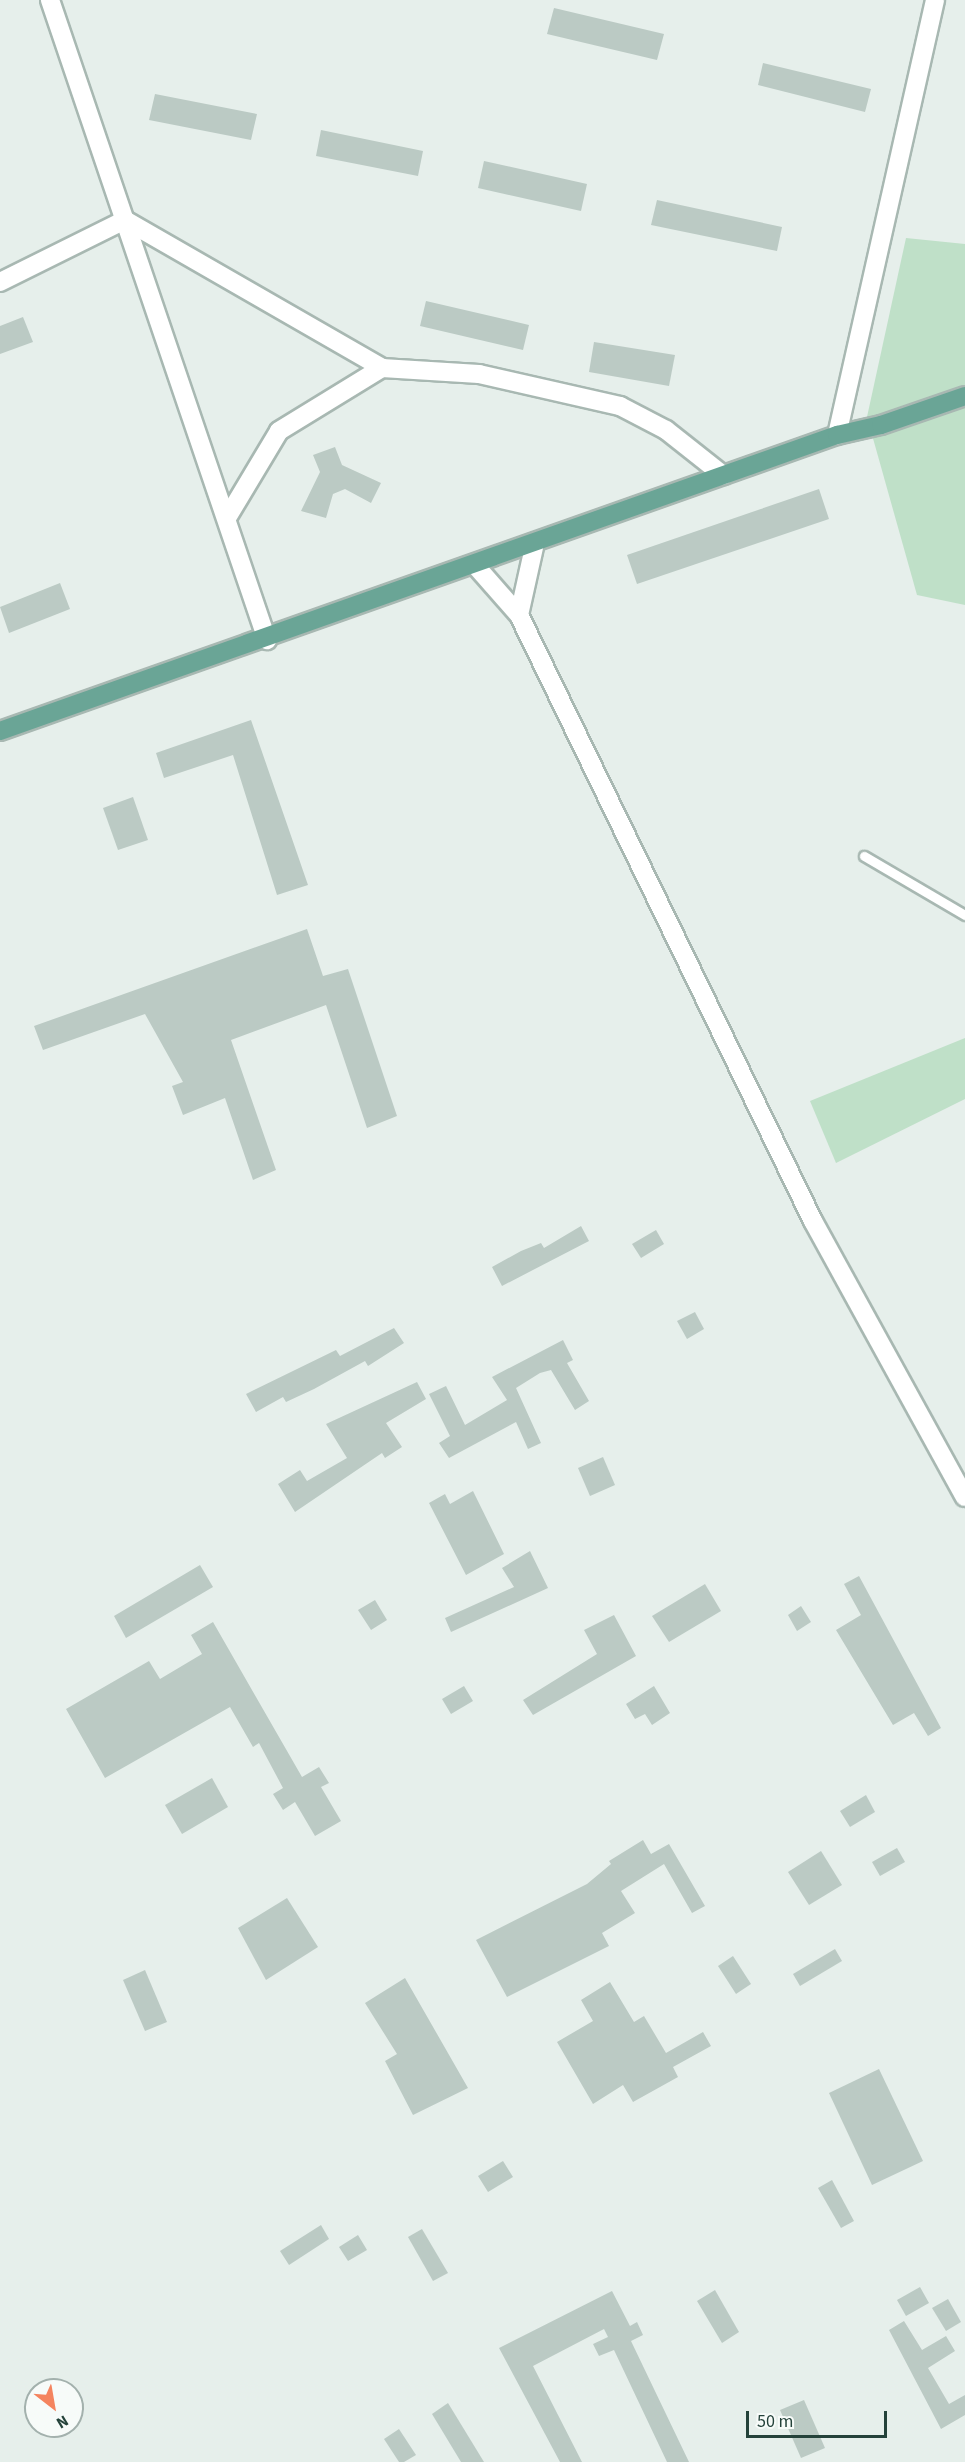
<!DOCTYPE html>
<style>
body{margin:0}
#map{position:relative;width:965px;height:2462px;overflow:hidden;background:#e6efeb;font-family:"Source Sans 3",sans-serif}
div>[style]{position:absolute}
.green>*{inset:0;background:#bfe0c8}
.building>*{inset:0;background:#bbcac4}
.roads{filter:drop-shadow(2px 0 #a8b8b2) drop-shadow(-2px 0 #a8b8b2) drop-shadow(0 2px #a8b8b2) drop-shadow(0 -2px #a8b8b2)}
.service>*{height:9px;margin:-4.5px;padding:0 4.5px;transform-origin:4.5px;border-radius:4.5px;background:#fff}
.minor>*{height:18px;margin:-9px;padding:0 9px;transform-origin:9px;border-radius:9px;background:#fff}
.tertiary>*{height:18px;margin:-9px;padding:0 9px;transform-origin:9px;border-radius:9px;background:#fff}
.primary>*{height:18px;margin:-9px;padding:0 9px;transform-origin:9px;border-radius:9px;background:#6aa596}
span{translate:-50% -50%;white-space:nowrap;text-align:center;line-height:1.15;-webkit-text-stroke:6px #f7fbf9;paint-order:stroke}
.north{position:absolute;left:24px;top:2378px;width:60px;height:60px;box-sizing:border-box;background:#f7fbf9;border:2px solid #a3b1ad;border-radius:50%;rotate:149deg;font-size:16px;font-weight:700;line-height:24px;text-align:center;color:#24423a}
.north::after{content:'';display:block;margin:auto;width:21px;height:27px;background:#f4845f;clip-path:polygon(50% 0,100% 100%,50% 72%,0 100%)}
.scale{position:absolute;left:746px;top:2411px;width:141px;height:27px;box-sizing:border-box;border:3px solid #24423a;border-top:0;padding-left:8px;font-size:18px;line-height:21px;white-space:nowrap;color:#24423a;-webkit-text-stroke:4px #f7fbf9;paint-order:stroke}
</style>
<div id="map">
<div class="green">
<div style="clip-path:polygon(906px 238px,965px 244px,965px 605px,917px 595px,867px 417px)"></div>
<div style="clip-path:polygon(965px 1038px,965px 1099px,836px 1163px,810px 1101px)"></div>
</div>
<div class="building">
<div style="clip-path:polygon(554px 8px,664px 34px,657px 60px,547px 34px)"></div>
<div style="clip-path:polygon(763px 63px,871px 89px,865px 112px,758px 85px)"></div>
<div style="clip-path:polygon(155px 94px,257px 114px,251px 140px,149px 120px)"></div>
<div style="clip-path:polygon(321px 130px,423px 151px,418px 176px,316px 156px)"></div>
<div style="clip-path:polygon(484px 161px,587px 184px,581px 211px,478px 188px)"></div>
<div style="clip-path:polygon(657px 200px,782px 227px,777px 251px,651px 225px)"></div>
<div style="clip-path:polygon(426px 301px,529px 325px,523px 350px,420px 326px)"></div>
<div style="clip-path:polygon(23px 317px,33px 342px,0 354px,0 326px)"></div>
<div style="clip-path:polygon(594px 342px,675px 355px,669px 386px,589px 372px)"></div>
<div style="clip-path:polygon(335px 447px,342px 465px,381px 483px,371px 503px,345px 489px,333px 494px,326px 518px,301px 511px,320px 472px,313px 455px)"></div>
<div style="clip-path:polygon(819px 489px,829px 519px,637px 584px,627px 555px)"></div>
<div style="clip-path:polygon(60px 583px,70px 609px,9px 633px,0 607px)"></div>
<div style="clip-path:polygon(251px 720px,308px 885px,277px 895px,233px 755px,164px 778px,156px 753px)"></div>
<div style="clip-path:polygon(133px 797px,148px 840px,118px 850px,103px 808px)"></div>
<div style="clip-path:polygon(307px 929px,323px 976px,348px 969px,397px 1116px,367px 1128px,326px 1005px,231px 1040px,276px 1170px,253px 1180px,225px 1098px,183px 1115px,172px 1086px,183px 1082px,145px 1014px,43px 1050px,34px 1026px)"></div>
<div style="clip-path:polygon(581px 1226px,589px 1241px,502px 1286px,492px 1267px,521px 1251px,541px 1243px,544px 1248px)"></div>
<div style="clip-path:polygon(656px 1230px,664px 1244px,641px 1258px,632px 1244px)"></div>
<div style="clip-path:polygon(695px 1312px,704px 1329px,687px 1339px,677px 1321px)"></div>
<div style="clip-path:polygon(394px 1328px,404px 1343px,368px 1366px,365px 1361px,314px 1389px,286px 1402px,283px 1397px,256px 1412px,246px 1394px,336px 1350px,340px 1356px)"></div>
<div style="clip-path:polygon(563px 1340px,573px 1360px,567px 1363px,589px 1401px,575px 1410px,551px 1370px,540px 1373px,516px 1388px,541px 1443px,528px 1449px,516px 1422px,449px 1458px,439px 1443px,450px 1436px,429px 1394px,446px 1386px,465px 1425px,507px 1400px,492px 1377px)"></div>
<div style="clip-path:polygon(417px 1382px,426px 1399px,386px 1423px,402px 1447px,385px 1458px,382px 1453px,295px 1512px,278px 1484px,300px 1470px,307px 1481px,347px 1458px,326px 1424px)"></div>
<div style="clip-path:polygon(603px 1457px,615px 1485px,590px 1496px,578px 1468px)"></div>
<div style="clip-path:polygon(473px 1491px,504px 1554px,466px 1575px,429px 1503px,445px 1494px,450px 1504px)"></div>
<div style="clip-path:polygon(530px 1551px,548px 1588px,451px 1632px,445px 1618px,514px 1587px,502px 1568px)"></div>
<div style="clip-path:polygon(200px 1565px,213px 1587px,126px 1638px,114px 1616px)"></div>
<div style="clip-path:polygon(859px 1576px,941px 1728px,928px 1736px,914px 1713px,893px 1725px,836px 1630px,861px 1615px,844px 1584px)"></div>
<div style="clip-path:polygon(705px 1584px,721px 1611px,669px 1642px,652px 1616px)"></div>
<div style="clip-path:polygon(375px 1600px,387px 1620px,371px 1630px,358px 1610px)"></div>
<div style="clip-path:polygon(801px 1606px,811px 1622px,797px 1631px,788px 1615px)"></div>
<div style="clip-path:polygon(614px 1615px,636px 1656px,533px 1715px,523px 1700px,597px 1654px,584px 1630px)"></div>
<div style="clip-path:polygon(213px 1622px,302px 1777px,319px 1767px,329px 1783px,321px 1787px,341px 1821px,315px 1836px,295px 1802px,283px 1810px,273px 1794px,283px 1788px,259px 1743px,253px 1747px,230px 1707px,105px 1778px,66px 1709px,149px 1661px,160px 1679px,202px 1654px,191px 1635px)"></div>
<div style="clip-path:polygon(464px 1686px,473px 1701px,451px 1714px,442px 1699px)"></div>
<div style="clip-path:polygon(654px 1686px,670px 1713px,652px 1725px,645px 1714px,635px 1719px,626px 1704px)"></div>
<div style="clip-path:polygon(212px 1778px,228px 1807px,182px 1834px,165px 1805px)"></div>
<div style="clip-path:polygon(866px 1795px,875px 1812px,850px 1827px,840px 1811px)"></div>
<div style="clip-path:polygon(643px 1840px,651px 1854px,669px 1844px,705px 1906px,692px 1913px,664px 1864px,621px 1891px,635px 1913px,602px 1933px,609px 1946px,507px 1997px,476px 1940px,587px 1884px,611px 1864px,609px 1861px)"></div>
<div style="clip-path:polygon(897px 1848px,905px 1862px,880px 1876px,872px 1862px)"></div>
<div style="clip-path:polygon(821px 1851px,842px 1885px,809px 1905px,788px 1872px)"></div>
<div style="clip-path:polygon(287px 1898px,318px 1947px,266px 1980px,238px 1928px)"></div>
<div style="clip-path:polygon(835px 1949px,842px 1961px,800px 1986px,793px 1974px)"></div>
<div style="clip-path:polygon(733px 1956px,751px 1984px,736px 1994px,718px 1966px)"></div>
<div style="clip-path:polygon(145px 1970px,167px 2022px,145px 2031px,123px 1980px)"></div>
<div style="clip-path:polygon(405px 1978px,468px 2088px,413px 2115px,385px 2061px,397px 2054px,365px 2003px)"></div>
<div style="clip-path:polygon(610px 1982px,634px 2022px,644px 2016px,666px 2053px,703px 2032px,711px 2046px,673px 2067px,678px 2077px,633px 2102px,623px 2085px,593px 2104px,557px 2042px,593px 2021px,581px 2000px)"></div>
<div style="clip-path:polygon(879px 2069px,923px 2161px,872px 2185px,829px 2093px)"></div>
<div style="clip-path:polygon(503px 2161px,513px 2177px,488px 2192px,478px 2176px)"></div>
<div style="clip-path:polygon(832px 2180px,854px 2221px,841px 2228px,818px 2188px)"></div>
<div style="clip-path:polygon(321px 2225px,329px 2239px,289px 2265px,280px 2251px)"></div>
<div style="clip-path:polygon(422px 2229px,448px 2273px,433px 2281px,408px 2237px)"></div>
<div style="clip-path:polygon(358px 2235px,367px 2250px,348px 2261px,339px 2247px)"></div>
<div style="clip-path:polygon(920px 2287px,929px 2303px,906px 2316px,897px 2300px)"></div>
<div style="clip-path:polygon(715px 2290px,739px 2332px,722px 2343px,697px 2301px)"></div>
<div style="clip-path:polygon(612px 2291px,630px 2326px,637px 2322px,643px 2335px,631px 2341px,689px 2462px,667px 2462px,614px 2350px,599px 2356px,593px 2344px,608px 2337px,604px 2329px,533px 2366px,582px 2462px,560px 2462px,499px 2348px)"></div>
<div style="clip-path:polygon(948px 2299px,961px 2322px,946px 2331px,932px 2308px)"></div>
<div style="clip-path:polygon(904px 2321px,922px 2350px,946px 2336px,955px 2351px,928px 2368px,949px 2404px,965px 2395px,965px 2415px,941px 2429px,889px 2330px)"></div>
<div style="clip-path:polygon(804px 2400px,825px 2448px,801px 2458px,780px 2410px)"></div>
<div style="clip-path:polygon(448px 2403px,484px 2462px,461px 2462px,432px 2414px)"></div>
<div style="clip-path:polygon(399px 2429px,416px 2455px,404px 2462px,399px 2462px,384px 2439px)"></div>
</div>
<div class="roads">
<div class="service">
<div style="left:864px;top:856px;width:117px;rotate:30.3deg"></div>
</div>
<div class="minor">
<div style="left:50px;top:0;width:676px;rotate:71.27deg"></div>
<div style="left:0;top:282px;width:140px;rotate:-26.4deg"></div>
<div style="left:125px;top:220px;width:297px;rotate:29.9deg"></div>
<div style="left:382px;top:368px;width:97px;rotate:3.5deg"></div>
<div style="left:479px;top:374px;width:145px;rotate:12.8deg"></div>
<div style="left:620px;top:406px;width:52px;rotate:27.6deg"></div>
<div style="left:666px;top:430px;width:73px;rotate:38.3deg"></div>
<div style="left:837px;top:435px;width:446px;rotate:-77.3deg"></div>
<div style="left:227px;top:518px;width:101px;rotate:-59.1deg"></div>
<div style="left:279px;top:431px;width:121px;rotate:-31.5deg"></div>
</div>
<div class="tertiary">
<div style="left:475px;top:565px;width:67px;rotate:48.7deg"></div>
<div style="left:519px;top:615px;width:674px;rotate:64.12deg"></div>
<div style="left:813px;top:1221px;width:315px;rotate:61.2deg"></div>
<div style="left:519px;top:615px;width:74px;rotate:-77.5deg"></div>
</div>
<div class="primary">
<div style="left:0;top:731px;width:888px;rotate:-19.48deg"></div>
<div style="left:837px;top:435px;width:45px;rotate:-12.8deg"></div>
<div style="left:881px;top:425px;width:89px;rotate:-19deg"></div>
</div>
</div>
<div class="north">N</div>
<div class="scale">50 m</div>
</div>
